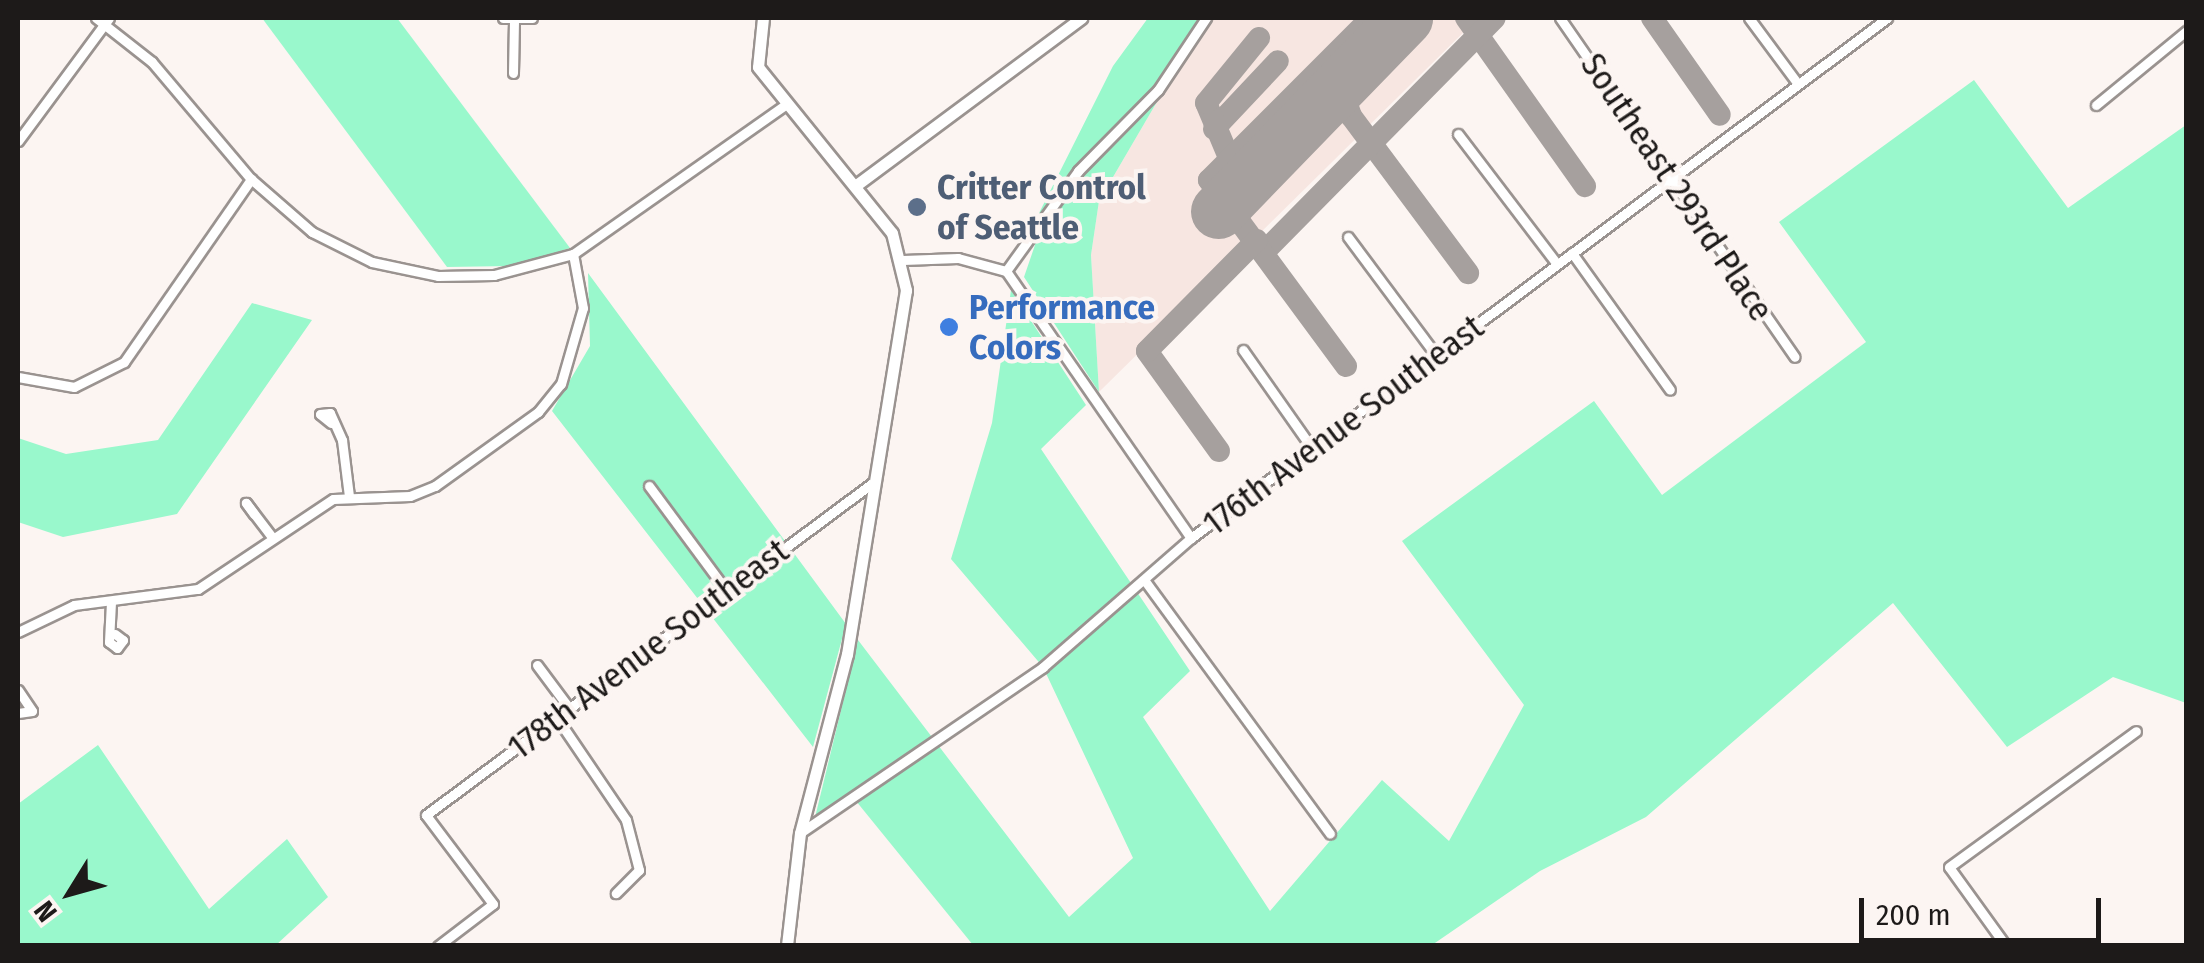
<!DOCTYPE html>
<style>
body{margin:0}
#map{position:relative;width:2204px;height:963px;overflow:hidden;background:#fcf5f2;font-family:"Fira Sans Condensed",sans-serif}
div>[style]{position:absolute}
.built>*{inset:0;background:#f7e6e1}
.green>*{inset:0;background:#99f8cc}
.taxiway>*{height:22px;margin:-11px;padding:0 11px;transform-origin:11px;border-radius:11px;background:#a6a09e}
.runway>*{height:55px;margin:-27.5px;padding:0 27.5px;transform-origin:27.5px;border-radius:27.5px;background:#a6a09e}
.roads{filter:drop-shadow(2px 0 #9a9390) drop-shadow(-2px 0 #9a9390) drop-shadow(0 2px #9a9390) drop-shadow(0 -2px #9a9390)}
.minor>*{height:9px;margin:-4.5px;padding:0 4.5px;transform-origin:4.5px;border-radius:4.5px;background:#fff}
.tertiary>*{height:11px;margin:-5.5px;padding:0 5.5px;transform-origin:5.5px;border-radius:5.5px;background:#fff}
.dots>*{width:28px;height:28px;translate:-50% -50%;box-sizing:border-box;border:5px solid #fcf5f2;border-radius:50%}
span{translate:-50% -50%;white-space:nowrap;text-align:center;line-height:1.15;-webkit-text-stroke:8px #fcf5f2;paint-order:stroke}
.service-label{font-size:35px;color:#4e5e75;font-weight:700}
.left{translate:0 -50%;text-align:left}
.street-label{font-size:35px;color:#1d1a19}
.shop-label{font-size:35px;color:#366cbe;font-weight:700}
.frame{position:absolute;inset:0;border:20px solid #1d1a19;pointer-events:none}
.north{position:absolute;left:20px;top:843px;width:100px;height:100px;-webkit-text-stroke:8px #fcf5f2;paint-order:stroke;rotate:233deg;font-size:28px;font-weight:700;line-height:40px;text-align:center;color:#1d1a19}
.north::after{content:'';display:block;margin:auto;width:35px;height:45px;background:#1d1a19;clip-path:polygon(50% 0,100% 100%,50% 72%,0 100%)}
.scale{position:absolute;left:1859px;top:898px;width:242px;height:45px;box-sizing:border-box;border:5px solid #1d1a19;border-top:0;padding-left:12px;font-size:30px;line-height:35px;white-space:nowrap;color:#1d1a19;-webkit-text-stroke:8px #fcf5f2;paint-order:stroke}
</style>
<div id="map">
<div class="built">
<div style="clip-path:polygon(1206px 18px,1478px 18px,1099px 392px,1091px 255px,1099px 201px)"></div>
</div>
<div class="green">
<div style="clip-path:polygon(262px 18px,397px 18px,570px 248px,515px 266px,447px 267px)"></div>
<div style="clip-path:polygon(1148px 18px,1206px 18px,1099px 201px,1091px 255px,1099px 392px,1024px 277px,1035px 245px,1027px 237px,1113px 66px)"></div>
<div style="clip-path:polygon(1974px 80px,2068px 208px,2186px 125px,2186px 703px,2113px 677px,2007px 747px,1893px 603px,1646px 817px,1540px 871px,1432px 945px,973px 945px,856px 801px,811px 834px,858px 640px,1069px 917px,1133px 858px,1043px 667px,951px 559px,992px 423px,1011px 290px,1086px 405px,1041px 449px,1190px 671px,1143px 717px,1270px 911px,1382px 780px,1449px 841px,1524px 705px,1402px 541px,1594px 401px,1662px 495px,1866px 342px,1779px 222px)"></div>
<div style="clip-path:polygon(588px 273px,846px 624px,813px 747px,552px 411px,590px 346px)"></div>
<div style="clip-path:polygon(252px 303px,312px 320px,177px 514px,63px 537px,18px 522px,18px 438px,66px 454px,158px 440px)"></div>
<div style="clip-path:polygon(98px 745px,209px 909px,287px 839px,328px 897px,276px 945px,18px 945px,18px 804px)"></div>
</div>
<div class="taxiway">
<div style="left:1466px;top:18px;width:206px;rotate:54.7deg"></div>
<div style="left:1652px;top:18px;width:118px;rotate:55deg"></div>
<div style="left:1340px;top:84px;width:34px;rotate:71deg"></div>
<div style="left:1351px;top:116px;width:196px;rotate:53.3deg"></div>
<div style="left:1214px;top:129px;width:93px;rotate:-46.7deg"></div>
<div style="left:1230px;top:160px;width:62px;rotate:-112.8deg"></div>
<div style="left:1206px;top:103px;width:84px;rotate:-50.8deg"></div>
<div style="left:1265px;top:251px;width:327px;rotate:-45.4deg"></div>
<div style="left:1346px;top:366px;width:231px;rotate:-126.4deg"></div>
<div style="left:1209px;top:180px;width:229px;rotate:-45deg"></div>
<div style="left:1219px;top:451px;width:123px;rotate:-125.8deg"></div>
<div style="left:1147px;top:351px;width:156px;rotate:-45.3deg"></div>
</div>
<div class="runway">
<div style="left:1218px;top:211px;width:269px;rotate:-45.9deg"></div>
</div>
<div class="roads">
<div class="minor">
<div style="left:96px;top:18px;width:71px;rotate:38.2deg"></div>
<div style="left:152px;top:62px;width:153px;rotate:49.8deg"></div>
<div style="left:251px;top:179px;width:81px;rotate:41deg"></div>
<div style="left:312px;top:232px;width:67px;rotate:26.6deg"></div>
<div style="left:372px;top:262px;width:67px;rotate:12deg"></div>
<div style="left:438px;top:276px;width:56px;rotate:-1deg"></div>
<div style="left:494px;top:275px;width:82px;rotate:-14.9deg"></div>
<div style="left:573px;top:254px;width:259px;rotate:-35.1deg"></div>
<div style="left:503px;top:18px;width:29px"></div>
<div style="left:1560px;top:18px;width:412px;rotate:55.3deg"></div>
<div style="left:1749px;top:18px;width:82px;rotate:53.4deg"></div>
<div style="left:513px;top:73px;width:54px;rotate:-88.9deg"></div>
<div style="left:2096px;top:105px;width:117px;rotate:-39.4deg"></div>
<div style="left:1458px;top:134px;width:163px;rotate:52.7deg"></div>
<div style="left:18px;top:141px;width:153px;rotate:-53.5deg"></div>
<div style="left:1348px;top:237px;width:147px;rotate:53.3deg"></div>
<div style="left:1572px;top:253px;width:168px;rotate:54.4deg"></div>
<div style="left:903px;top:260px;width:55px;rotate:-2.1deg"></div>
<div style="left:958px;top:258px;width:50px;rotate:15.2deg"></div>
<div style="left:1006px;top:271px;width:325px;rotate:55.3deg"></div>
<div style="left:1006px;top:271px;width:123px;rotate:-54.2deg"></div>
<div style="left:1078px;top:171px;width:114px;rotate:-45.4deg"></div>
<div style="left:1158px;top:90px;width:87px;rotate:-56.3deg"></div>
<div style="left:1243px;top:350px;width:120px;rotate:54.9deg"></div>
<div style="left:18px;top:377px;width:57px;rotate:10.1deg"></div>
<div style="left:74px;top:387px;width:56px;rotate:-26.6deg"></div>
<div style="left:124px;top:362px;width:223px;rotate:-55.2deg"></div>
<div style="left:331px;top:423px;width:14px;rotate:-141deg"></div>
<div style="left:320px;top:414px;width:10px;rotate:-6deg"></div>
<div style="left:330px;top:413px;width:30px;rotate:66deg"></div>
<div style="left:342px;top:440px;width:56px;rotate:82.9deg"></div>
<div style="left:649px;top:486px;width:129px;rotate:53.5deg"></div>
<div style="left:254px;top:514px;width:14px;rotate:-126deg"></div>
<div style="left:246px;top:503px;width:43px;rotate:52.6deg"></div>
<div style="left:1145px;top:581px;width:313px;rotate:53.8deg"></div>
<div style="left:111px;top:602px;width:40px;rotate:92.9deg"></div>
<div style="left:109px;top:642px;width:10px;rotate:37deg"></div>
<div style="left:117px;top:648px;width:10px;rotate:-53deg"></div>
<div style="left:123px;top:640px;width:10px;rotate:-143deg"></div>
<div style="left:18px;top:632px;width:62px;rotate:-25.7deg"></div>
<div style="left:74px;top:605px;width:125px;rotate:-7.4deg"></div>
<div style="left:198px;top:589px;width:162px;rotate:-33.7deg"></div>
<div style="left:333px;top:499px;width:77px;rotate:-2.2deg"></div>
<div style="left:410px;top:496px;width:27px;rotate:-22deg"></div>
<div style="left:435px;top:486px;width:127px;rotate:-35.7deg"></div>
<div style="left:538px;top:412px;width:36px;rotate:-51deg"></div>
<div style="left:561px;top:384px;width:79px;rotate:-73.9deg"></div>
<div style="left:583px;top:308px;width:55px;rotate:-100.5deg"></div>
<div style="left:537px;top:665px;width:54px;rotate:53.3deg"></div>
<div style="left:18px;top:690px;width:25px;rotate:56deg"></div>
<div style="left:32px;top:711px;width:14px;rotate:172deg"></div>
<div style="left:557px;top:718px;width:123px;rotate:55.9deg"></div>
<div style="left:626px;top:820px;width:52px;rotate:75.4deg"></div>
<div style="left:639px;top:870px;width:33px;rotate:135deg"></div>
<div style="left:800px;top:833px;width:294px;rotate:-34.3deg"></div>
<div style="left:1043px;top:667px;width:196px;rotate:-41.1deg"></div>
<div style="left:1191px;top:538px;width:869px;rotate:-36.76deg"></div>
<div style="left:438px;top:946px;width:69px;rotate:-37.4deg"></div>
<div style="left:493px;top:904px;width:111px;rotate:-127deg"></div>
<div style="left:426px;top:815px;width:555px;rotate:-36.64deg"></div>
<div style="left:2006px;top:946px;width:97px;rotate:-125.8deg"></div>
<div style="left:1949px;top:867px;width:231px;rotate:-36deg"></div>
</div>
<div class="tertiary">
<div style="left:763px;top:18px;width:49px;rotate:95.8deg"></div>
<div style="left:758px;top:67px;width:213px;rotate:51.1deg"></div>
<div style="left:892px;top:233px;width:59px;rotate:76.2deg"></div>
<div style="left:906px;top:290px;width:369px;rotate:99.2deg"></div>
<div style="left:847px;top:654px;width:185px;rotate:104.7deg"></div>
<div style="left:800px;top:833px;width:114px;rotate:96.6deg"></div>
<div style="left:855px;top:186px;width:282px;rotate:-36.6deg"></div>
</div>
</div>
<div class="dots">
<div style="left:917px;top:207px;background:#5c6f8a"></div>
<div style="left:949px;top:327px;background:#3f7fe0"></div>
</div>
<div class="service-label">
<span class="left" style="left:937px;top:207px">Critter Control<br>of Seattle</span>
</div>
<div class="street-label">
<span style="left:1677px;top:187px;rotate:56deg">Southeast 293rd Place</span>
<span style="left:1343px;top:425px;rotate:-37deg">176th Avenue Southeast</span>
<span style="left:648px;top:649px;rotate:-37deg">178th Avenue Southeast</span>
</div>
<div class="shop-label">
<span class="left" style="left:969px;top:327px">Performance<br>Colors</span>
</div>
<div class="frame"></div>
<div class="north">N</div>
<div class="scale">200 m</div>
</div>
